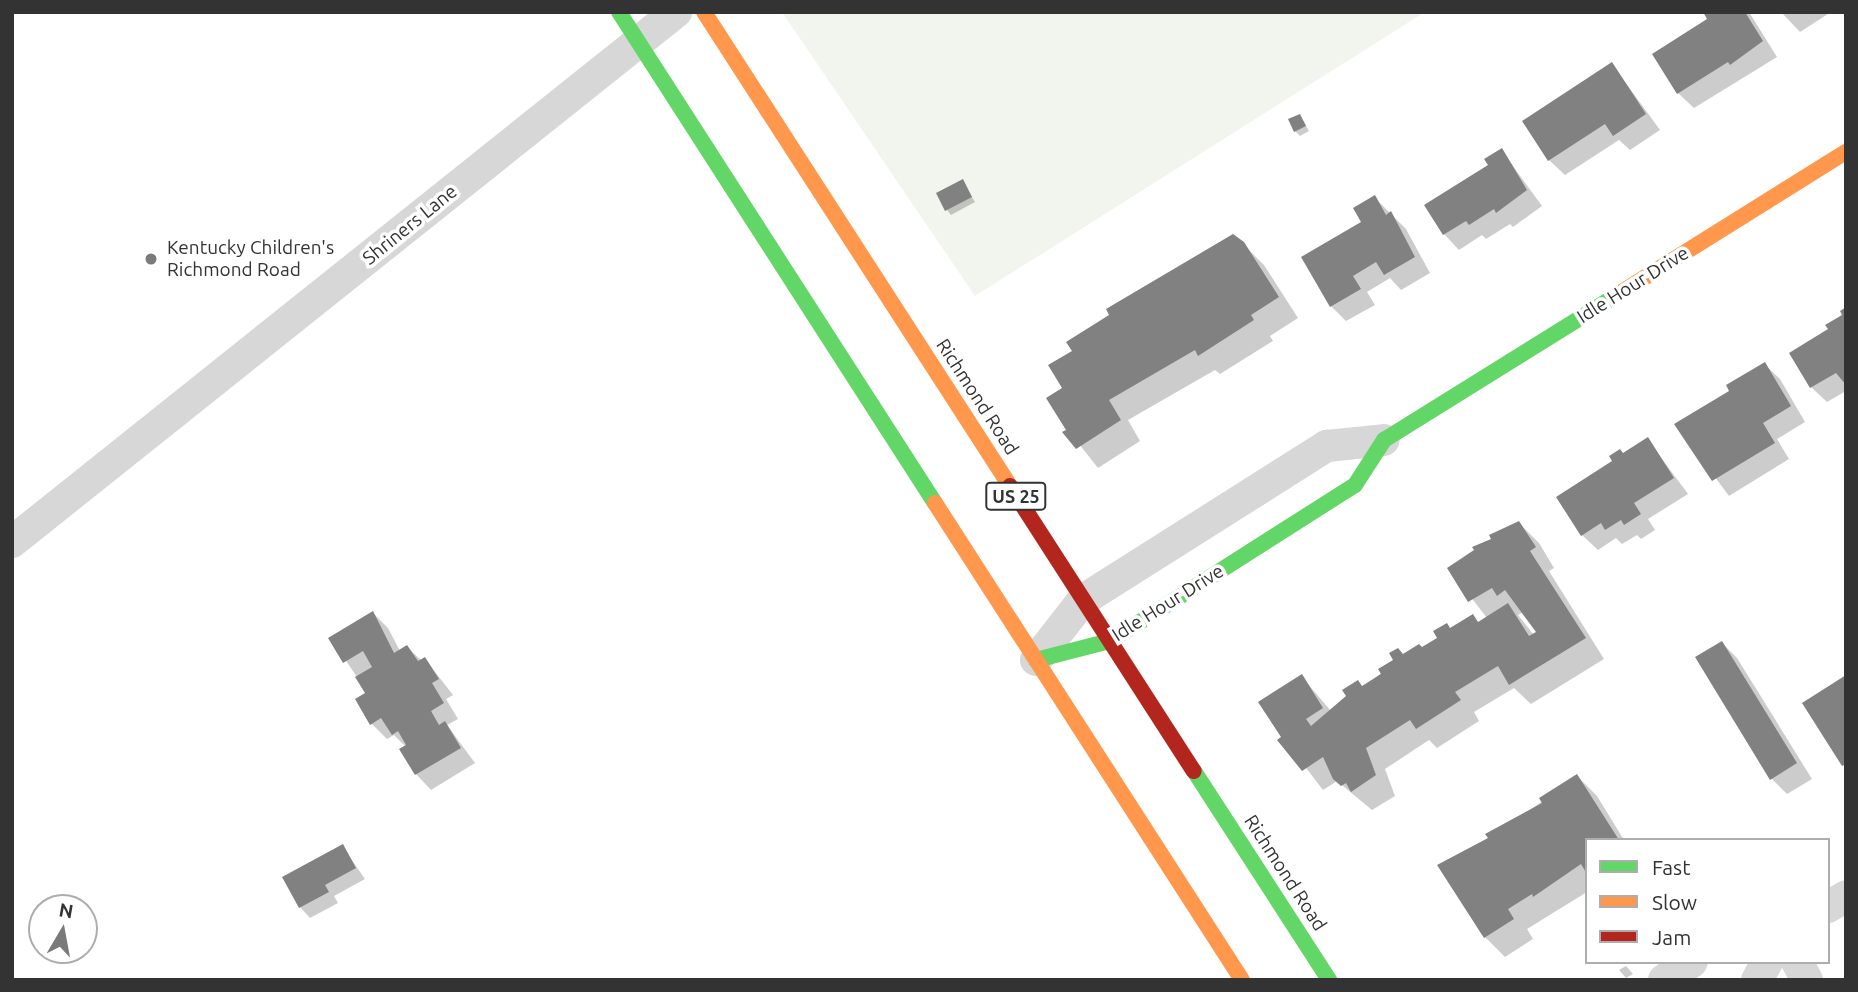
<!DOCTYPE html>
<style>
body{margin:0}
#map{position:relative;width:1858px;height:992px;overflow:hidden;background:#fff;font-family:Ubuntu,sans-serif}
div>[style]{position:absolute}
.green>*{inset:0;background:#f1f5ed}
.shadow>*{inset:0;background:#0003}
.building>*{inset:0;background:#818181}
.street>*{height:32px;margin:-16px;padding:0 16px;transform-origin:16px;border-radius:16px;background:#d7d7d7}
.fast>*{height:16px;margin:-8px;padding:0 8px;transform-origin:8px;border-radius:8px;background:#63d668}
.slow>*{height:16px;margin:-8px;padding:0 8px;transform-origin:8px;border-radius:8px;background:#ff974d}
.jam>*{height:16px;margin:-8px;padding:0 8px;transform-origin:8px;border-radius:8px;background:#b3261e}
.dots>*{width:19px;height:19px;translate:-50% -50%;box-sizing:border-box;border:4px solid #fff;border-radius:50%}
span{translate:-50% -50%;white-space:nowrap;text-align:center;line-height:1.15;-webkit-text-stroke:7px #fff;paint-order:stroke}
.shield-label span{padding:2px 5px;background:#fff;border:2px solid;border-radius:5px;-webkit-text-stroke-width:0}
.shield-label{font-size:18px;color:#333;font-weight:700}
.street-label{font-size:19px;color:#333}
.poi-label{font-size:19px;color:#333}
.left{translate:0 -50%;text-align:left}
.frame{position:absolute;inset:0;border:14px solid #333;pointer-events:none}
.legend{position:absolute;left:1585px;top:838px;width:245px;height:126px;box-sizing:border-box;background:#fff;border:2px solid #adadad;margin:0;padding:9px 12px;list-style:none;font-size:21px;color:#333}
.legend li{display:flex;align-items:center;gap:14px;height:35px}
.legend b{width:35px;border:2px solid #adadad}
.north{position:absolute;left:28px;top:894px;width:70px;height:70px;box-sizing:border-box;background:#fff;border:2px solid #adadad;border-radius:50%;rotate:10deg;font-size:19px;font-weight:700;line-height:28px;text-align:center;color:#333}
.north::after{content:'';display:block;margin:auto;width:24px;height:32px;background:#7a7a7a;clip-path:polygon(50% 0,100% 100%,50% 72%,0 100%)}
</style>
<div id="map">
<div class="green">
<div style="clip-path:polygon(782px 12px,1425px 12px,975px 296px)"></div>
</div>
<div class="shadow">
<div style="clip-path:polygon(1705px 12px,1749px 12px,1777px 57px,1694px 108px,1678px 93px,1710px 20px)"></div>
<div style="clip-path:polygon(1781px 12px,1831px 12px,1800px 32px)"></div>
<div style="clip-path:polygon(1612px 64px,1660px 130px,1630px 150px,1619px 140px,1565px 175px,1549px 160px)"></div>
<div style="clip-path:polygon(1300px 116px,1309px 131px,1300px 136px,1295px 131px)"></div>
<div style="clip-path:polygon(1502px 151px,1542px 206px,1513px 227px,1510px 224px,1486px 239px,1482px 235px,1459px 250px,1444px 234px)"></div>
<div style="clip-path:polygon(962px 181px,975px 202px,951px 215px,947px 210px)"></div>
<div style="clip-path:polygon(1374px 197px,1406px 229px,1430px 273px,1401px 290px,1390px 278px,1367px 292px,1375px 305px,1346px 321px,1331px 306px)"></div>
<div style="clip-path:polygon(1243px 244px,1264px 265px,1298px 318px,1270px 336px,1273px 341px,1220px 374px,1215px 370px,1128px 420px,1140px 441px,1098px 468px,1068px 430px,1065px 388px)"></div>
<div style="clip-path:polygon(1846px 310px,1846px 391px,1827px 402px,1811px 387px,1830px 330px)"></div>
<div style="clip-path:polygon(1764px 364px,1780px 379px,1805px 422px,1777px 439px,1789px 459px,1729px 496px,1676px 425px,1732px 391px)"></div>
<div style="clip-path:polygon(1648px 440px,1688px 494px,1648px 519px,1655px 530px,1641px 539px,1637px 535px,1622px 544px,1616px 538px,1598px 550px,1582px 535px,1624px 455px)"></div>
<div style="clip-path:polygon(evenodd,1519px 523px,1539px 543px,1554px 568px,1549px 571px,1604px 659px,1531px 704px,1514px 688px,1474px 712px,1479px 721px,1437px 748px,1429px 740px,1385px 769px,1395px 796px,1372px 810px,1337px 781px,1323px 790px,1283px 738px,1301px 676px,1331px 711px,1404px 656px,1422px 649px,1472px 616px,1479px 623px,1487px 618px,1449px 569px,1519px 523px,1523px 612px,1538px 632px,1534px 635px,1518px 615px,1523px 612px)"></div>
<div style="clip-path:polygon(373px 613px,388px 628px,400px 651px,407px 647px,422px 661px,425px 659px,453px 695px,446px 699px,458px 719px,447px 725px,475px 763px,431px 790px,416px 774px,406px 747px,394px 735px,387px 739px,372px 724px,368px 693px,331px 639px)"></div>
<div style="clip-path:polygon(1722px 643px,1737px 658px,1812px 779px,1787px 794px,1772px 779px)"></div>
<div style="clip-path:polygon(1577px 776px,1597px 796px,1624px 840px,1587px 840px,1587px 892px,1527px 929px,1533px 939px,1505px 957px,1485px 937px,1490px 839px)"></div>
<div style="clip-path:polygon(342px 846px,365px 879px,334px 896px,338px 903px,310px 918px,300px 907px)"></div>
<div style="clip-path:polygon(1626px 966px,1633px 974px,1626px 978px,1619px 970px)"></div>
</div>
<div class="building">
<div style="clip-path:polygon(1703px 12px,1745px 12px,1763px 41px,1730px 65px,1728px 62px,1677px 94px,1652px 54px,1707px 19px)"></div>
<div style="clip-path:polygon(1612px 62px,1646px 114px,1613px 136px,1605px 124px,1548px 161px,1522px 121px)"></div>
<div style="clip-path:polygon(1300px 114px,1306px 126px,1294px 132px,1288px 119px)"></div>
<div style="clip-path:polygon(1502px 148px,1527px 190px,1496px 213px,1494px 209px,1469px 225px,1466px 221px,1443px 235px,1424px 205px,1488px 165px,1484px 159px)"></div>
<div style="clip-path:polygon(963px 179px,972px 197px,945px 211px,936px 193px)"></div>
<div style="clip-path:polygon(1375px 195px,1386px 215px,1391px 211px,1415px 257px,1384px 275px,1376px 262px,1353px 276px,1361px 289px,1330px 307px,1301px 257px,1361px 222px,1353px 208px)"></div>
<div style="clip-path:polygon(1233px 234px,1244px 242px,1279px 297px,1251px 315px,1254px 320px,1198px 356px,1195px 350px,1109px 400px,1121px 420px,1076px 449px,1062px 432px,1066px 430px,1046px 398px,1062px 388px,1048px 365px,1072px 351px,1066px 342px,1109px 315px,1106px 309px)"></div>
<div style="clip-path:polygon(1846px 307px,1846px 385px,1836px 373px,1810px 388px,1789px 353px,1828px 329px,1825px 325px,1842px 315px,1840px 311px)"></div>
<div style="clip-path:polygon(1765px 362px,1791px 406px,1763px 423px,1775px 443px,1712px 481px,1674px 424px,1729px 391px,1726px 385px)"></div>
<div style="clip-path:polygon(1648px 437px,1674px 478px,1634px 503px,1641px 514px,1624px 525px,1621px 520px,1605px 530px,1601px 523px,1581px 536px,1556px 497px,1612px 461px,1609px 456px,1620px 449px,1623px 453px)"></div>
<div style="clip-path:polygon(1519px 521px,1536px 547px,1530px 551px,1586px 638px,1509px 685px,1498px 666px,1455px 692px,1461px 700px,1416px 729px,1410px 720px,1366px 748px,1376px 775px,1351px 792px,1346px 783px,1341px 786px,1333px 779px,1323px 757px,1302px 771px,1277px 740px,1281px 737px,1258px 702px,1302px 674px,1323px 708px,1306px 719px,1311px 726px,1346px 696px,1342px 690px,1358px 680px,1362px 686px,1381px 674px,1378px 669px,1393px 660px,1389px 653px,1398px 648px,1403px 654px,1419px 644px,1422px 647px,1437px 638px,1433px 631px,1447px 623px,1450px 628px,1473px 614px,1478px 622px,1508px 603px,1529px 636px,1536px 632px,1505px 590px,1497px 596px,1492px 588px,1468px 602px,1447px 568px,1474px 550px,1472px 547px,1491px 539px,1489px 535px)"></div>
<div style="clip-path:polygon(373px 611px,394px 653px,407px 645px,418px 661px,425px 657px,439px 679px,432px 683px,444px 703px,431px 711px,439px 725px,445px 721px,461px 748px,415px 775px,399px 749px,406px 745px,398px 731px,392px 735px,381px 718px,370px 725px,355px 699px,365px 693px,355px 677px,372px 667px,363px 651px,343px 663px,328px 638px)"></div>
<div style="clip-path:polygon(1722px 641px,1797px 763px,1770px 780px,1695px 657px)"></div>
<div style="clip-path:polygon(1846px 675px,1846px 764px,1842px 766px,1802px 703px)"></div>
<div style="clip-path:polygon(1577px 774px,1619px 840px,1587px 840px,1587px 874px,1581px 864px,1533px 897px,1532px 894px,1508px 909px,1514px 919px,1484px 938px,1437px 865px,1488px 838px,1485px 834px,1542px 803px,1539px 798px)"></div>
<div style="clip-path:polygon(343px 844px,356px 868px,325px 885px,329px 892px,299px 908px,282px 877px)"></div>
</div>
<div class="street">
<div style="left:12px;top:542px;width:850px;rotate:-38.6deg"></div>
<div style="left:1036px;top:660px;width:76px;rotate:-51.9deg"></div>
<div style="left:1083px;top:600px;width:289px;rotate:-32.3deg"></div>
<div style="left:1327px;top:446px;width:57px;rotate:-6deg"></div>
<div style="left:1828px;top:907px;width:21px;rotate:-31deg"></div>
<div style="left:1797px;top:962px;width:21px;rotate:61deg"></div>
<div style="left:1664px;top:980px;width:33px;rotate:-33deg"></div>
<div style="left:1757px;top:980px;width:21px;rotate:-61deg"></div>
</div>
<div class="fast">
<div style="left:619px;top:12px;width:584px;rotate:57.24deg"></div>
<div style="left:1036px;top:660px;width:76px;rotate:-14.4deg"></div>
<div style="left:1110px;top:641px;width:290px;rotate:-32.5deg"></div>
<div style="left:1355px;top:485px;width:54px;rotate:-57.2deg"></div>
<div style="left:1384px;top:440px;width:278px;rotate:-31.9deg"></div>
<div style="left:1194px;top:771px;width:249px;rotate:57.1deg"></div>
</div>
<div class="slow">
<div style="left:704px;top:12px;width:564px;rotate:57.15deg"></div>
<div style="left:1620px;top:293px;width:266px;rotate:-32deg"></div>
<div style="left:935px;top:503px;width:567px;rotate:57.23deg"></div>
</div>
<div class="jam">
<div style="left:1010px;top:486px;width:339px;rotate:57.2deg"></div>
</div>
<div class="dots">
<div style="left:151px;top:259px;background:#7a7a7a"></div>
</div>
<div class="shield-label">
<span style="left:1016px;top:496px">US 25</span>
</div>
<div class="street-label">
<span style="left:410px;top:225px;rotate:-39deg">Shriners Lane</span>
<span style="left:1633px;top:285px;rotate:-32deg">Idle Hour Drive</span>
<span style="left:977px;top:397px;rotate:57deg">Richmond Road</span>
<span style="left:1168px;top:603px;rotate:-32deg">Idle Hour Drive</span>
<span style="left:1285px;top:873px;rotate:57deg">Richmond Road</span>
</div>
<div class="poi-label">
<span class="left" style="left:167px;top:259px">Kentucky Children's<br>Richmond Road</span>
</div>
<div class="frame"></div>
<ul class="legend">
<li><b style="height:9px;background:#63d668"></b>Fast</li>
<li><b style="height:9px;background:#ff974d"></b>Slow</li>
<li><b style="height:9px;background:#b3261e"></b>Jam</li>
</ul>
<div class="north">N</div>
</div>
